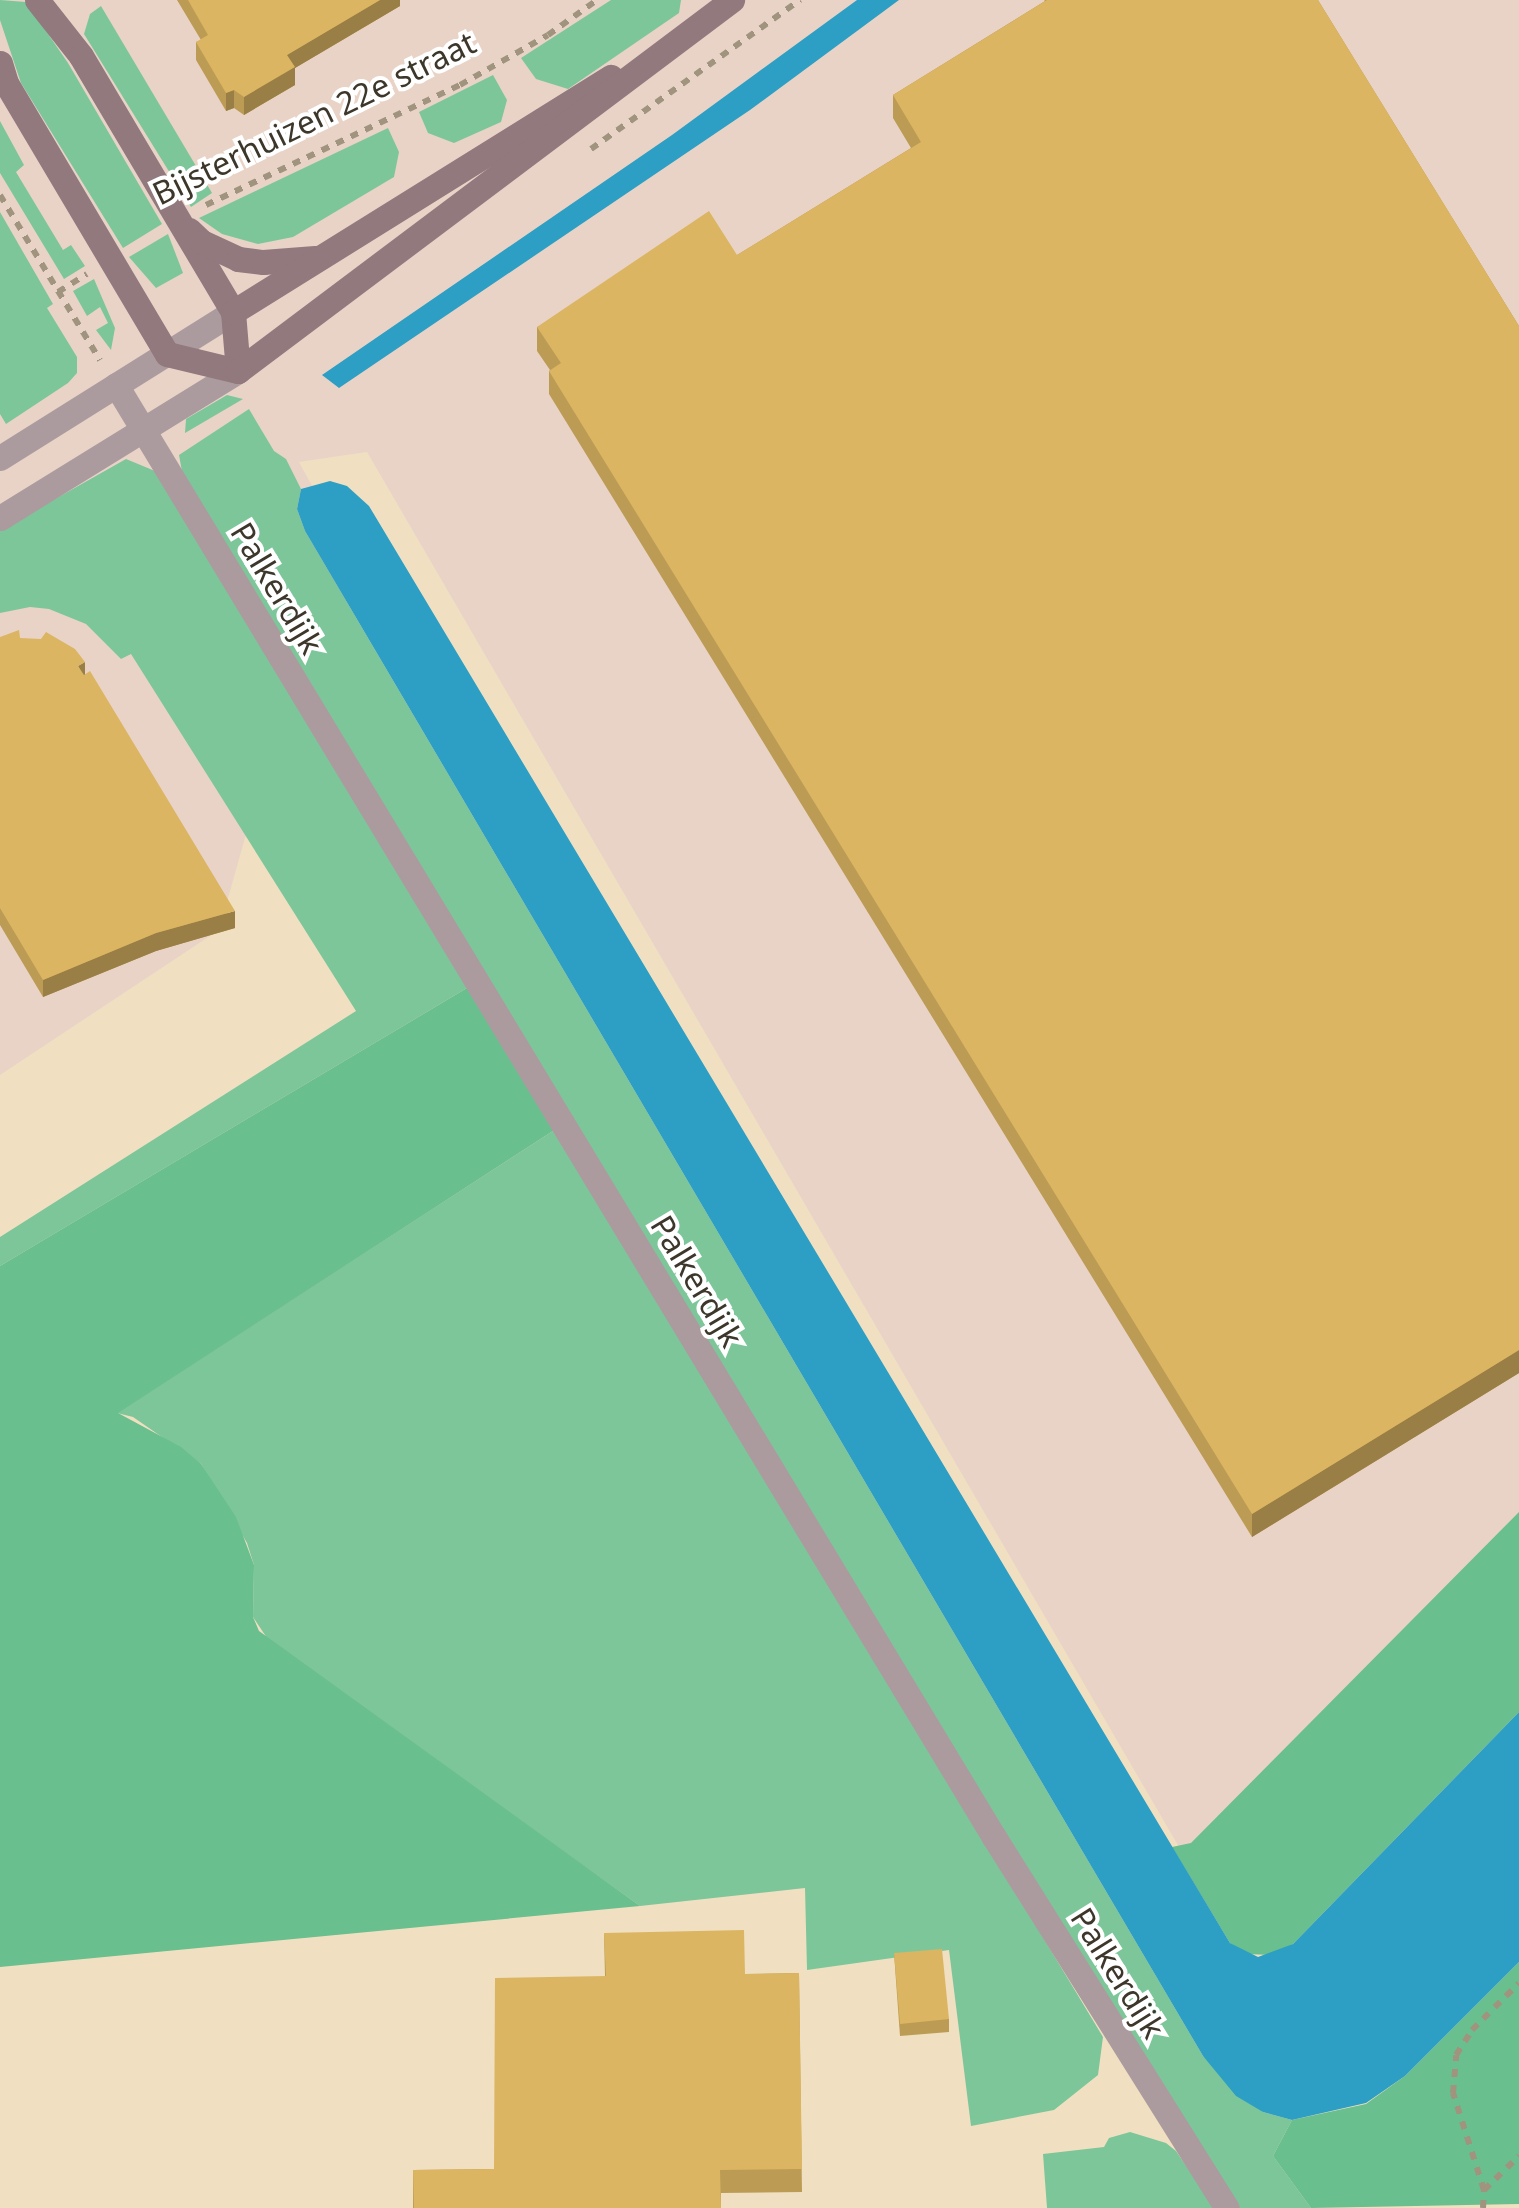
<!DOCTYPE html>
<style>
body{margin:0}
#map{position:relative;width:1519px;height:2208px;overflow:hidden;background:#f0e0c1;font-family:"Noto Sans",sans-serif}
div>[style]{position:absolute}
.industrial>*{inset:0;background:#e9d3c7}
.green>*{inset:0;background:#7dc69a}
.forest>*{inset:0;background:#69bf8d}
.water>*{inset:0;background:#2e9fc4}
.path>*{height:6px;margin-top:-3px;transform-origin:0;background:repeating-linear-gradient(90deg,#a0947e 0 8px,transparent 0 16px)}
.street>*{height:25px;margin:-12.5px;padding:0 12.5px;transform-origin:12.5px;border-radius:12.5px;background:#ac9b9e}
.secondary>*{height:25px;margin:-12.5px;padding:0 12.5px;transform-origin:12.5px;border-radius:12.5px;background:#91797e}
.wall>*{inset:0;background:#bc9c54}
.shaded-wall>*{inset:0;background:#997f45}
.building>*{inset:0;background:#dbb562}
span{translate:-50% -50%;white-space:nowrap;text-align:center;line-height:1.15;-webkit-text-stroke:8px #fff;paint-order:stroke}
.street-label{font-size:32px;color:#3d372b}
</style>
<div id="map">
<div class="industrial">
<div style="clip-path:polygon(0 0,1519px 0,1519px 1537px,1193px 1871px,367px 452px,299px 462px,361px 575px,283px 704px,219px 930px,0 1075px)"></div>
</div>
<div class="green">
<div style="clip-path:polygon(0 0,26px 2px,68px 63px,162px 224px,123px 248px,21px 83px,0 20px)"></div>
<div style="clip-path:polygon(611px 0,681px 0,679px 13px,568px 89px,536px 79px,521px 58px)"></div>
<div style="clip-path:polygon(101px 6px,212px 193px,191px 207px,84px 34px,90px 14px)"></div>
<div style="clip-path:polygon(493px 75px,507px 100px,501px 122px,454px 143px,428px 133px,419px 112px)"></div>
<div style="clip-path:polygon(0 121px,24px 165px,16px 172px,63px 250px,71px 245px,85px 266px,64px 279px,0 173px)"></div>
<div style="clip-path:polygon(388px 128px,399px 152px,394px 177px,293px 237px,258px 244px,222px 234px,199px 218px)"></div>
<div style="clip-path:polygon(0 212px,53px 304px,47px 308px,77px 357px,77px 373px,68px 383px,6px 424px,0 414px)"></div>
<div style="clip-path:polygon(168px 234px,183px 273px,156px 288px,129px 257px)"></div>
<div style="clip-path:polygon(94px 279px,115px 328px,111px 350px,96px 330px,108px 323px,100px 307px,87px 316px,73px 291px)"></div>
<div style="clip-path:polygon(227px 395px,243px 399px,185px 433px,186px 419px)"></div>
<div style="clip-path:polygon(249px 409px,274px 451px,286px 459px,301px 489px,297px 509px,305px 531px,1203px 2056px,1263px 2112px,1292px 2120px,1273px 2156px,1311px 2208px,1238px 2208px,1000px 1830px,183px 477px,179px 455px)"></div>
<div style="clip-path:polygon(126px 459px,155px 471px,467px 988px,0 1266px,0 1237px,356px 1011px,131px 654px,121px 659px,86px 624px,49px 609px,30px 607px,0 613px,0 530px)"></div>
<div style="clip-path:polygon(556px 1129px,1103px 2037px,1098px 2075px,1054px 2110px,971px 2126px,949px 1950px,807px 1970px,805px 1888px,640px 1906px,269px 1641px,253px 1617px,254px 1565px,247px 1543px,201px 1464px,133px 1417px,117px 1413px)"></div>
<div style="clip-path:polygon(1130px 2132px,1166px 2143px,1176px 2151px,1215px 2208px,1047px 2208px,1043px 2154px,1104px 2147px,1109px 2138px)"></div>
</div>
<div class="forest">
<div style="clip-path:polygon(467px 988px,556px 1129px,118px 1413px,181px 1447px,201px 1464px,236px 1517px,254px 1565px,253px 1617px,259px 1631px,640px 1906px,0 1967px,0 1266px)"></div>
<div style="clip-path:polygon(1519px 1512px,1519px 1712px,1293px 1944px,1274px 1955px,1245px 1954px,1230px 1943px,1172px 1847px,1191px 1843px)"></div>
<div style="clip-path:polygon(1519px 1962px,1519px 2204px,1311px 2208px,1273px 2156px,1292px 2120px,1366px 2104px,1405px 2076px)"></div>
</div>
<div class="water">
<div style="clip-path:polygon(857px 0,899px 0,750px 110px,339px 388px,322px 375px,672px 135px)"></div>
<div style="clip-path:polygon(330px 481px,347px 486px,369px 506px,1230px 1943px,1258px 1957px,1293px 1944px,1519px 1712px,1519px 1962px,1405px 2076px,1366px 2103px,1292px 2120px,1263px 2112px,1236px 2096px,1203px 2056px,305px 531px,297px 509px,301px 489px)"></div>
</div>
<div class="path">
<div style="left:591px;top:149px;width:257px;rotate:-35.5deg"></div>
<div style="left:0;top:195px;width:193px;rotate:58.8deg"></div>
<div style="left:206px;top:205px;width:281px;rotate:-25.3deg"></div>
<div style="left:460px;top:85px;width:101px;rotate:-29.6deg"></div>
<div style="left:548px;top:35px;width:60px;rotate:-35.5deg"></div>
<div style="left:58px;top:292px;width:34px;rotate:-32deg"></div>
<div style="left:1484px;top:2190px;width:49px;rotate:-44.2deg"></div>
<div style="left:1483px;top:2208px;width:18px;rotate:-87deg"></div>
<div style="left:1484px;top:2190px;width:102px;rotate:-107.7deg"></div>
<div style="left:1453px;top:2093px;width:38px;rotate:-85deg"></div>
<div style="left:1456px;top:2055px;width:30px;rotate:-57deg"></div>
<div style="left:1472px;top:2030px;width:66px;rotate:-45deg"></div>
</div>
<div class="street">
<div style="left:116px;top:385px;width:1697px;rotate:58.84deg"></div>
<div style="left:994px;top:1837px;width:438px;rotate:57.9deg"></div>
<div style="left:0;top:458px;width:275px;rotate:-32.1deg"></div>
<div style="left:0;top:518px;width:280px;rotate:-31.7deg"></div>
</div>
<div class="secondary">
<div style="left:37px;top:0;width:71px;rotate:51.8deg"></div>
<div style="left:81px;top:56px;width:298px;rotate:59.3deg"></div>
<div style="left:233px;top:312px;width:59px;rotate:85.2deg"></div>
<div style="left:0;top:63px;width:21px;rotate:73deg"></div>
<div style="left:6px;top:83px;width:315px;rotate:59.3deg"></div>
<div style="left:167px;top:354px;width:73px;rotate:13.5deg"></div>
<div style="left:189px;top:230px;width:18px;rotate:43deg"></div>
<div style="left:202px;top:242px;width:40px;rotate:25deg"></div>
<div style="left:238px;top:259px;width:25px;rotate:7deg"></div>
<div style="left:263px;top:262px;width:52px;rotate:-4.4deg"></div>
<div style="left:233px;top:312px;width:445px;rotate:-31.9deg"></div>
<div style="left:238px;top:371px;width:618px;rotate:-36.91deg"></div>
</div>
<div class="wall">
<div style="clip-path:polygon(177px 0,400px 0,400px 6px,295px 68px,295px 85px,244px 115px,234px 108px,226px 111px,196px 60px,196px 42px,201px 40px)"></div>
<div style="clip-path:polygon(1044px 0,1318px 0,1519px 326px,1519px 1373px,1252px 1537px,549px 394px,549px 371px,550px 370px,537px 351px,537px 327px,737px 255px,911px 148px,893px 118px,893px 95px,1045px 1px)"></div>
<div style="clip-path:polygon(0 637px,85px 674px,235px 928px,156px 951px,43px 997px,0 925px)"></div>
<div style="clip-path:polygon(604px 1933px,745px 1974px,799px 1973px,802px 2192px,721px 2193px,721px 2208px,413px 2208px,413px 2170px,494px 2169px,605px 1976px)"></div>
<div style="clip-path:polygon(894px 1953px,949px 2019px,949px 2032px,900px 2036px)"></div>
</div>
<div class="shaded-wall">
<div style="clip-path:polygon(380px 0,400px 0,400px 6px,295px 68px,295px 85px,244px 115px,244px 97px,287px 55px)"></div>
<div style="clip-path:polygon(234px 90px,234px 108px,226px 111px,226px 93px)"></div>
<div style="clip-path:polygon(85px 662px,85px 680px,78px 666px)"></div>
<div style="clip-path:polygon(235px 911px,235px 928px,156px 951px,43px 997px,43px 980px,156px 933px)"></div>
<div style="clip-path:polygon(1519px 1350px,1519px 1373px,1252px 1537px,1252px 1514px)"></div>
</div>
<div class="building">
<div style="clip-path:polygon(188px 0,380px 0,287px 55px,295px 67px,244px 97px,234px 90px,226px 93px,196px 42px,208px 35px)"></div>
<div style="clip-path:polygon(1047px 0,1318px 0,1519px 326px,1519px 1350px,1252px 1514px,549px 371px,561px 363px,537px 327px,709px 211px,737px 255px,921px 142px,893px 95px)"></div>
<div style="clip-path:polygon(19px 630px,20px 638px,41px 639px,46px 632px,75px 649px,85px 662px,78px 666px,84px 675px,90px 671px,235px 911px,156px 933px,43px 980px,0 908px,0 637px)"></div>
<div style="clip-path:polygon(744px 1930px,745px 1974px,799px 1973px,802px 2169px,720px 2170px,721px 2208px,414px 2208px,413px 2170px,494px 2169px,495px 1978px,606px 1976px,604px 1933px)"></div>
<div style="clip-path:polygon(942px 1949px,949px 2019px,900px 2024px,894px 1953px)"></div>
</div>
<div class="street-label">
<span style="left:314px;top:118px;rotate:-26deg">Bijsterhuizen 22e straat</span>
<span style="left:277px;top:588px;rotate:59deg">Palkerdijk</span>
<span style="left:697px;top:1281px;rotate:59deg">Palkerdijk</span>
<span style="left:1118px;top:1973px;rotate:58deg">Palkerdijk</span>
</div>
</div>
